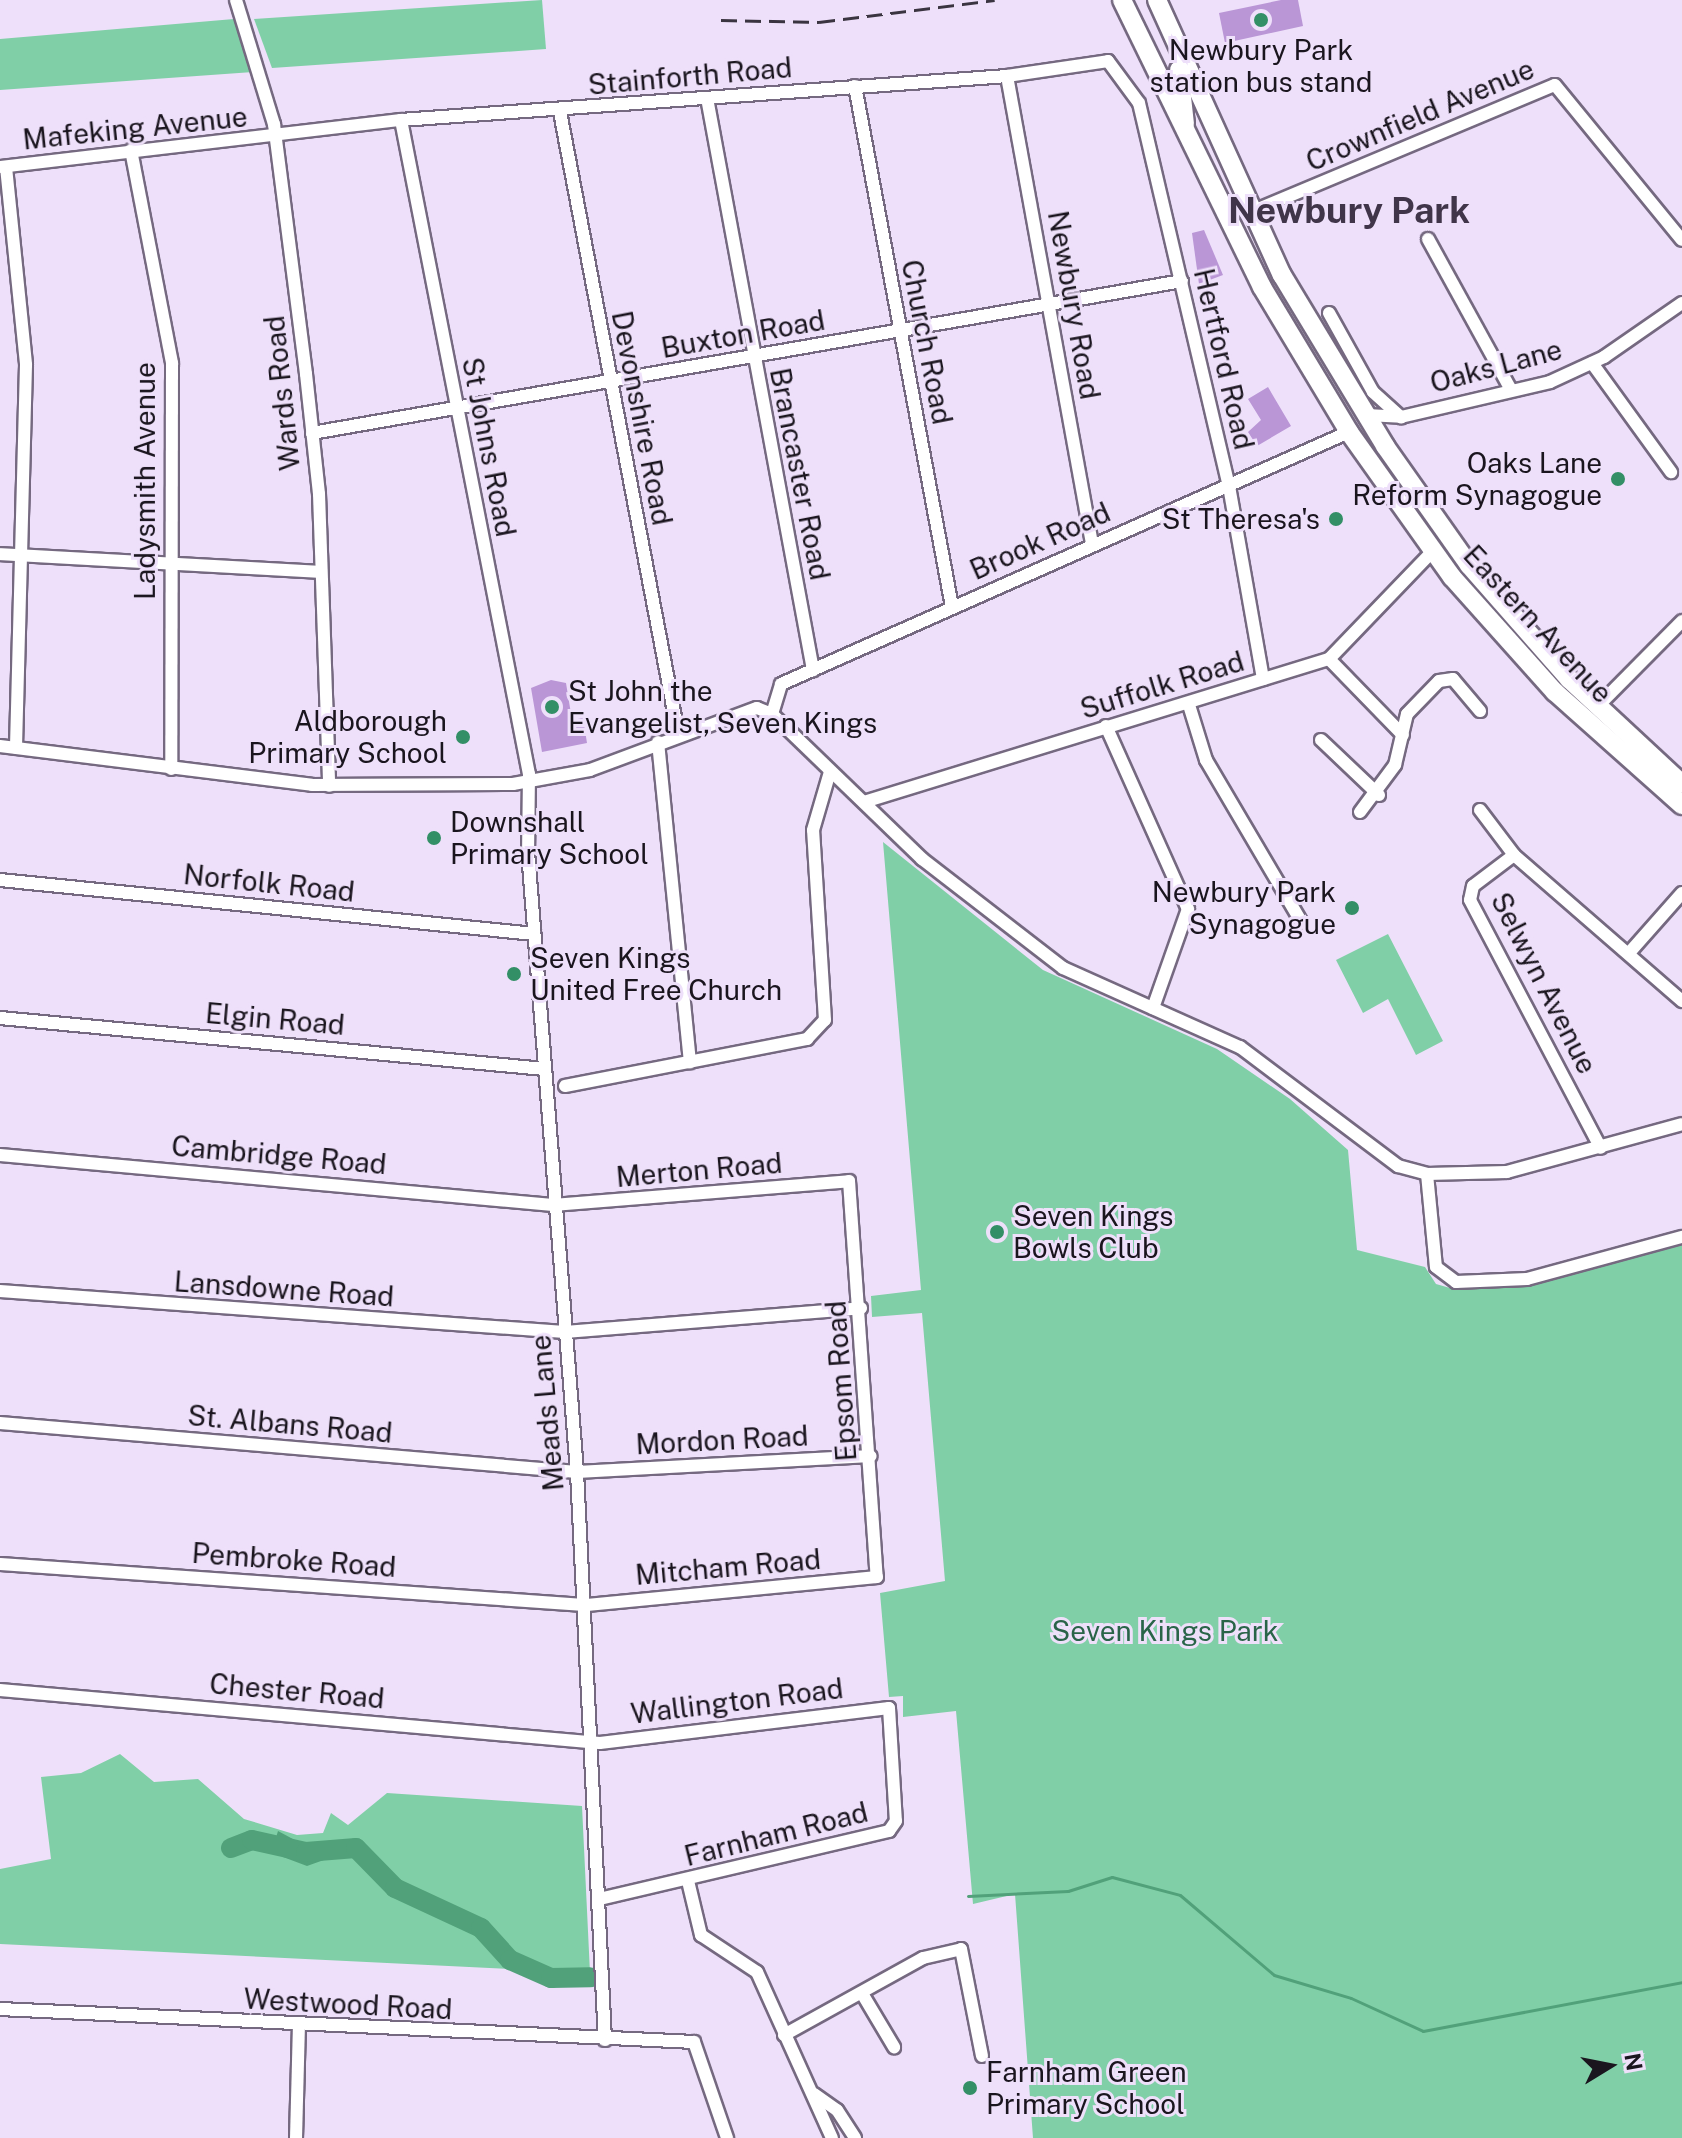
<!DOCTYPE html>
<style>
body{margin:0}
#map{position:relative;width:1682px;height:2138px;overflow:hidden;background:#eee0fa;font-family:"Public Sans",sans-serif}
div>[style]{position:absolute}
.green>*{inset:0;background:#80cfa7}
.water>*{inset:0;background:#51a17a}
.stream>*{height:3px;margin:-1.5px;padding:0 1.5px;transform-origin:1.5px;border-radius:1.5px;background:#51a17a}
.river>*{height:20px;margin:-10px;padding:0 10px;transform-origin:10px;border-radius:10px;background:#51a17a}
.building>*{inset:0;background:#ba96d6}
.roads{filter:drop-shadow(2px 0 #756980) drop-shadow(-2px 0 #756980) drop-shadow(0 2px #756980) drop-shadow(0 -2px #756980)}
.minor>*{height:12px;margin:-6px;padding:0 6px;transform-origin:6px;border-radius:6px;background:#fff}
.highway>*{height:18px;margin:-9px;padding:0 9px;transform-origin:9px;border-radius:9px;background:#fff}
.rail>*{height:3px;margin-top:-1.5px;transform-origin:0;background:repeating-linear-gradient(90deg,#3a3440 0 16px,transparent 0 24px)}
.dots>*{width:22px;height:22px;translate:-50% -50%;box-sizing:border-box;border:4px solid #eee0fa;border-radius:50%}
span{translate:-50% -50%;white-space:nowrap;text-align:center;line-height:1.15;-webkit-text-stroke:6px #eee0fa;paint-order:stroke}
.poi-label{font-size:28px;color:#1a151e}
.right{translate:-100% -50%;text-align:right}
.left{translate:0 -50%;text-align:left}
.street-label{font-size:28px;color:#1a151e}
.park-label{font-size:28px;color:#296448}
.district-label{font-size:36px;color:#403549;font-weight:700}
.north{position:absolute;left:1570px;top:2026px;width:80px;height:80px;-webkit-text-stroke:6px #eee0fa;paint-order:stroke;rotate:80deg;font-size:22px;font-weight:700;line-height:32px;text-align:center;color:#1a151e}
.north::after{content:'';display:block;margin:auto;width:28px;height:36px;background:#1a151e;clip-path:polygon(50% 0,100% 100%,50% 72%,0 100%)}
</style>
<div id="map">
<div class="green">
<div style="clip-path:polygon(542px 0,546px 49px,272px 68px,254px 19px)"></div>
<div style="clip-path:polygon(234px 19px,253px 72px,0 90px,0 39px)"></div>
<div style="clip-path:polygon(883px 842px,1043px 970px,1217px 1049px,1290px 1099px,1348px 1150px,1357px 1250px,1425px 1267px,1436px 1284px,1450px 1288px,1530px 1286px,1682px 1245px,1682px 2138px,1033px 2138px,1015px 1894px,973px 1904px,956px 1711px,903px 1717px,903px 1696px,889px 1697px,880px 1593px,945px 1581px,922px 1313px,872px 1317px,871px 1296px,921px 1290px)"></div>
<div style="clip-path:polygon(1388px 934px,1443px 1041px,1416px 1055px,1388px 999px,1363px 1013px,1336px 960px)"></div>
<div style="clip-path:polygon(120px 1754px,154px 1782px,198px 1779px,244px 1819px,297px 1835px,323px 1833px,331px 1813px,348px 1825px,387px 1793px,582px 1806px,590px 1973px,0 1944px,0 1869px,51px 1859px,41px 1777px,81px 1773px)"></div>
</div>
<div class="water">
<div style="clip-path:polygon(278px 1831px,304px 1845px,332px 1844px,335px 1856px,307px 1866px,283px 1857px,274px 1844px)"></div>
</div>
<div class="stream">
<div style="left:968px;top:1896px;width:100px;rotate:-2.9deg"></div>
<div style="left:1068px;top:1891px;width:46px;rotate:-17.7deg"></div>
<div style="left:1112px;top:1877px;width:70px;rotate:14.8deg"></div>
<div style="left:1180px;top:1895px;width:123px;rotate:40.4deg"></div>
<div style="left:1274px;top:1975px;width:80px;rotate:16.6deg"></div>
<div style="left:1351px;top:1998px;width:79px;rotate:24.6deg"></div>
<div style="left:1423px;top:2031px;width:264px;rotate:-10.7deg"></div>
</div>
<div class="river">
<div style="left:231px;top:1848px;width:22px;rotate:-21deg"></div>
<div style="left:252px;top:1840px;width:55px;rotate:12.5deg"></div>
<div style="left:306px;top:1852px;width:50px;rotate:-4.6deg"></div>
<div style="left:356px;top:1848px;width:56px;rotate:45.7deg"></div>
<div style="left:395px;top:1888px;width:95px;rotate:24.9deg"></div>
<div style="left:481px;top:1928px;width:43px;rotate:47.8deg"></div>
<div style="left:510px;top:1960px;width:45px;rotate:23.7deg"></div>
<div style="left:551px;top:1978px;width:39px;rotate:-1deg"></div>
</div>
<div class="building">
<div style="clip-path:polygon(1281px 0,1298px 0,1303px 26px,1225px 43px,1219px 13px)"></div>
<div style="clip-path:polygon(1204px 230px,1223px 275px,1199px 284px,1192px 233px)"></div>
<div style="clip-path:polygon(1268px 387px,1291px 426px,1257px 446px,1248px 432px,1261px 420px,1248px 399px)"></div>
<div style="clip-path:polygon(551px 680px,566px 683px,572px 720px,583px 718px,587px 743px,542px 752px,531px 688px)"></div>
</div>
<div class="roads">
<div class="minor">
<div style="left:236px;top:0;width:130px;rotate:73deg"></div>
<div style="left:274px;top:124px;width:252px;rotate:82.7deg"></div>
<div style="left:306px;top:374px;width:121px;rotate:83.8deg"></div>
<div style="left:319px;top:494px;width:292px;rotate:88deg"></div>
<div style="left:1007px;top:76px;width:476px;rotate:79.7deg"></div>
<div style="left:855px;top:86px;width:530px;rotate:79.45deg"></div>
<div style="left:707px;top:98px;width:582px;rotate:79.5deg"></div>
<div style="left:560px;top:112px;width:632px;rotate:79.24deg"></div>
<div style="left:401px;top:120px;width:666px;rotate:78.93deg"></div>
<div style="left:529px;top:774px;width:78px;rotate:90.7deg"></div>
<div style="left:528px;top:852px;width:622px;rotate:85.48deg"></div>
<div style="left:577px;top:1472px;width:569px;rotate:87.18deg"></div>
<div style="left:131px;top:150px;width:217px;rotate:79.1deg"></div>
<div style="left:172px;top:363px;width:406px;rotate:90.1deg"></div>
<div style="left:0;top:167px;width:404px;rotate:-6.7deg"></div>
<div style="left:401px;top:120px;width:608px;rotate:-4.15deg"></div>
<div style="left:1007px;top:76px;width:102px;rotate:-8.4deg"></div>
<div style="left:1108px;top:61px;width:52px;rotate:53.6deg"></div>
<div style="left:1139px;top:103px;width:393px;rotate:76.8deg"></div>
<div style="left:1229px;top:486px;width:196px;rotate:80deg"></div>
<div style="left:6px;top:167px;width:199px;rotate:84.2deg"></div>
<div style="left:26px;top:365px;width:383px;rotate:91.5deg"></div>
<div style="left:1251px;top:212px;width:329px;rotate:-22.7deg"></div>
<div style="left:1555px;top:85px;width:200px;rotate:50.7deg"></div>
<div style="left:1428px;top:239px;width:170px;rotate:61.2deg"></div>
<div style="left:1329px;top:313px;width:90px;rotate:60.9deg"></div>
<div style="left:1373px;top:392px;width:38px;rotate:42deg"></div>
<div style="left:1592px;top:363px;width:135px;rotate:54.1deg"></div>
<div style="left:1366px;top:415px;width:35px;rotate:3deg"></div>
<div style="left:1401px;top:417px;width:153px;rotate:-13.2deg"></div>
<div style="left:1550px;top:382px;width:60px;rotate:-24.8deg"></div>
<div style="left:1604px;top:357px;width:95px;rotate:-34.7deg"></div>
<div style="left:312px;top:433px;width:883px;rotate:-9.91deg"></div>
<div style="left:0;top:554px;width:321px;rotate:3.2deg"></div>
<div style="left:1329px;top:659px;width:106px;rotate:45.8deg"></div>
<div style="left:1189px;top:705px;width:58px;rotate:72.8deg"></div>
<div style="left:1206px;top:760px;width:189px;rotate:59.5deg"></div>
<div style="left:1597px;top:707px;width:121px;rotate:-45.3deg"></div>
<div style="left:772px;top:714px;width:31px;rotate:-73deg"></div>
<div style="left:781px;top:684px;width:621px;rotate:-23.93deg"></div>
<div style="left:1106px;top:726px;width:201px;rotate:65.9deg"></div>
<div style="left:1188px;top:909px;width:105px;rotate:109.5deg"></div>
<div style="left:1321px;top:740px;width:80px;rotate:43.5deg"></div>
<div style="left:658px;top:742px;width:322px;rotate:84.3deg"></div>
<div style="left:0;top:746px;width:314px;rotate:7.1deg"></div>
<div style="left:312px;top:785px;width:201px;rotate:-0.3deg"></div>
<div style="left:513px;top:784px;width:78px;rotate:-10.3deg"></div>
<div style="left:590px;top:770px;width:178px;rotate:-20.4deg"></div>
<div style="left:757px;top:708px;width:16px;rotate:22deg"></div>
<div style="left:772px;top:714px;width:209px;rotate:44deg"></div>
<div style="left:922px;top:859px;width:178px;rotate:37.7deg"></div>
<div style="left:1063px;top:968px;width:194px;rotate:24.1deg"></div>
<div style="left:1240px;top:1047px;width:198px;rotate:37deg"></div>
<div style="left:1398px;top:1166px;width:30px;rotate:15deg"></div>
<div style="left:1427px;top:1174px;width:80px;rotate:-1.4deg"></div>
<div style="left:1507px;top:1172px;width:181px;rotate:-15.3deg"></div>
<div style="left:864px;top:802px;width:486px;rotate:-17.1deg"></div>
<div style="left:1329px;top:659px;width:151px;rotate:-46.1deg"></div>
<div style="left:1480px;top:810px;width:56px;rotate:52.9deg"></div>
<div style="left:1514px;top:855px;width:223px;rotate:41deg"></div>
<div style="left:1360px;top:812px;width:59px;rotate:-53.3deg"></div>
<div style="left:1395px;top:765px;width:52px;rotate:-76.8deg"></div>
<div style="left:1407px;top:714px;width:46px;rotate:-45.9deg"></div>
<div style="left:1439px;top:681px;width:14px;rotate:-8deg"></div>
<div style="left:1453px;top:679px;width:42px;rotate:49.8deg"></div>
<div style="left:1514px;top:855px;width:51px;rotate:142.9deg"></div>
<div style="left:1473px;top:886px;width:14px;rotate:102deg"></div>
<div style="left:1470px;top:900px;width:280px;rotate:62.2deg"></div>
<div style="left:0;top:880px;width:537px;rotate:5.77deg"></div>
<div style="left:1629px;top:953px;width:80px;rotate:-48.5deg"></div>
<div style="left:0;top:1018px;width:547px;rotate:5.35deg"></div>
<div style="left:565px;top:1086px;width:247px;rotate:-11deg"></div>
<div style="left:807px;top:1039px;width:26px;rotate:-47deg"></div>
<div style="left:825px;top:1020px;width:190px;rotate:-93.6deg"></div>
<div style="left:813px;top:830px;width:60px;rotate:-73.7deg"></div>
<div style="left:0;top:1155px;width:555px;rotate:5.17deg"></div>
<div style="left:553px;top:1205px;width:297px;rotate:-4.6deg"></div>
<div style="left:849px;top:1181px;width:397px;rotate:86deg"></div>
<div style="left:877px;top:1577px;width:294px;rotate:174.5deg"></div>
<div style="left:584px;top:1605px;width:585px;rotate:-175.98deg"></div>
<div style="left:1427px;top:1174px;width:93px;rotate:84.5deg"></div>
<div style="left:1436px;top:1267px;width:25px;rotate:37deg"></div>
<div style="left:1456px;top:1282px;width:71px;rotate:-2.4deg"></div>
<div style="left:1527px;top:1279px;width:161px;rotate:-15.2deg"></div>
<div style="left:0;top:1291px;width:566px;rotate:4.15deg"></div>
<div style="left:565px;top:1332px;width:297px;rotate:-4.6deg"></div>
<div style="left:0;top:1423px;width:579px;rotate:4.85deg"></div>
<div style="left:577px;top:1472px;width:294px;rotate:-3.1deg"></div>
<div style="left:0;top:1690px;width:602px;rotate:5.05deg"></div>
<div style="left:600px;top:1743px;width:291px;rotate:-6.9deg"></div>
<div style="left:889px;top:1708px;width:113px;rotate:86.5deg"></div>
<div style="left:896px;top:1821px;width:12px;rotate:125deg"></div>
<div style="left:889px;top:1831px;width:298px;rotate:166.8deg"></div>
<div style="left:688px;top:1881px;width:56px;rotate:76.5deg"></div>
<div style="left:701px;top:1935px;width:67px;rotate:33.5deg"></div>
<div style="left:757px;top:1972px;width:182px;rotate:65.7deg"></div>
<div style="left:863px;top:1995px;width:61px;rotate:59.2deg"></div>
<div style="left:0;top:2009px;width:695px;rotate:2.72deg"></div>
<div style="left:694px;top:2042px;width:102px;rotate:71deg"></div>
<div style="left:784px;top:2035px;width:159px;rotate:-29deg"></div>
<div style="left:923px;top:1958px;width:39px;rotate:-13deg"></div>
<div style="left:961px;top:1949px;width:109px;rotate:78.9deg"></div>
<div style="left:814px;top:2094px;width:28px;rotate:35deg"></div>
<div style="left:837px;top:2110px;width:33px;rotate:57deg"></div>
<div style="left:296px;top:2138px;width:111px;rotate:-88.5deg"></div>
</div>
<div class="highway">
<div style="left:1122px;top:0;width:319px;rotate:64deg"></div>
<div style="left:1262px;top:287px;width:169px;rotate:59deg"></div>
<div style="left:1349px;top:432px;width:178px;rotate:54.6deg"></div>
<div style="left:1452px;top:577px;width:154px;rotate:48.2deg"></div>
<div style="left:1555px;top:692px;width:170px;rotate:41.7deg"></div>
<div style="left:1157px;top:0;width:302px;rotate:65.6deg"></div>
<div style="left:1282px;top:275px;width:200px;rotate:58.9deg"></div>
<div style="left:1385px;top:446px;width:146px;rotate:54.8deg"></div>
<div style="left:1469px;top:565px;width:152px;rotate:48.7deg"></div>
<div style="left:1569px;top:679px;width:154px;rotate:42.9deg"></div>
<div style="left:1179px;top:70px;width:54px;rotate:83.7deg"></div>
</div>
</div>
<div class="rail">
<div style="left:721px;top:20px;width:98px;rotate:1.2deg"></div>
<div style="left:819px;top:22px;width:177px;rotate:-7.1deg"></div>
</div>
<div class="dots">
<div style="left:1261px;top:20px;background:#338f66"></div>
<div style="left:1618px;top:479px;background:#338f66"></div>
<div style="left:1336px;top:519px;background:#338f66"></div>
<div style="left:552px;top:707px;background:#338f66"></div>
<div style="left:463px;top:737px;background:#338f66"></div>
<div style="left:434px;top:838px;background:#338f66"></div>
<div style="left:1352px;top:908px;background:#338f66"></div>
<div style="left:514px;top:974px;background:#338f66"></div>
<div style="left:997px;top:1232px;background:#338f66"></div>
<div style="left:970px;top:2088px;background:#338f66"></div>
</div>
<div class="poi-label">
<span style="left:1261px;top:66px">Newbury Park<br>station bus stand</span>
<span class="right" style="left:1602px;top:479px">Oaks Lane<br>Reform Synagogue</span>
<span class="right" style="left:1320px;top:519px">St Theresa's</span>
<span class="left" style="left:568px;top:707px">St John the<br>Evangelist, Seven Kings</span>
<span class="right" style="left:447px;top:737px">Aldborough<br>Primary School</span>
<span class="left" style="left:450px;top:838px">Downshall<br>Primary School</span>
<span class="right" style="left:1336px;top:908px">Newbury Park<br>Synagogue</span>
<span class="left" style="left:530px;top:974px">Seven Kings<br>United Free Church</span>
<span class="left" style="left:1013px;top:1232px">Seven Kings<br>Bowls Club</span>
<span class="left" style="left:986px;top:2088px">Farnham Green<br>Primary School</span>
</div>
<div class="street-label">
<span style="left:690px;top:76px;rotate:-5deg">Stainforth Road</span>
<span style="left:1420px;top:115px;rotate:-23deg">Crownfield Avenue</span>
<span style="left:135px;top:128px;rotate:-6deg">Mafeking Avenue</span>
<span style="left:1074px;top:305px;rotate:80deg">Newbury Road</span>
<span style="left:743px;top:334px;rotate:-10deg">Buxton Road</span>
<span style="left:927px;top:342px;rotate:79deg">Church Road</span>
<span style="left:1224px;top:359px;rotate:77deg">Hertford Road</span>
<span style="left:1496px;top:366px;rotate:-15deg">Oaks Lane</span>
<span style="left:282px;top:393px;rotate:-96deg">Wards Road</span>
<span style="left:642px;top:418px;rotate:79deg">Devonshire Road</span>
<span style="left:489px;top:447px;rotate:79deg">St Johns Road</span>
<span style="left:800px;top:474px;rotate:79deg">Brancaster Road</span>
<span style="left:145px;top:481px;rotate:-90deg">Ladysmith Avenue</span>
<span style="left:1040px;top:541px;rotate:-24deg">Brook Road</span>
<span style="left:1538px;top:624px;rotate:47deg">Eastern Avenue</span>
<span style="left:1162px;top:685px;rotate:-17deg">Suffolk Road</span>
<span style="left:269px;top:883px;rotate:6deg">Norfolk Road</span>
<span style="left:1544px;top:983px;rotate:63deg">Selwyn Avenue</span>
<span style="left:275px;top:1019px;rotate:5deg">Elgin Road</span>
<span style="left:279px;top:1155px;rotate:5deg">Cambridge Road</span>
<span style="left:699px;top:1170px;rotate:-5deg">Merton Road</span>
<span style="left:284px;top:1289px;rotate:4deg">Lansdowne Road</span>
<span style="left:841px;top:1381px;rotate:-94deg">Epsom Road</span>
<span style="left:547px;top:1413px;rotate:-95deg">Meads Lane</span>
<span style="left:290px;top:1424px;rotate:5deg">St. Albans Road</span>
<span style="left:722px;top:1440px;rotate:-3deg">Mordon Road</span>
<span style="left:294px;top:1560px;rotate:4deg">Pembroke Road</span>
<span style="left:728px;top:1567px;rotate:-5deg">Mitcham Road</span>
<span style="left:297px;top:1691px;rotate:5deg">Chester Road</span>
<span style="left:737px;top:1701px;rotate:-7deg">Wallington Road</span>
<span style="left:776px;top:1834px;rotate:-14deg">Farnham Road</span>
<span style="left:348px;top:2004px;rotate:3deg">Westwood Road</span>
</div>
<div class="park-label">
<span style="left:1165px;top:1631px">Seven Kings Park</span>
</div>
<div class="district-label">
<span style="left:1349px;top:211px">Newbury Park</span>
</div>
<div class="north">N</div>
</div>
